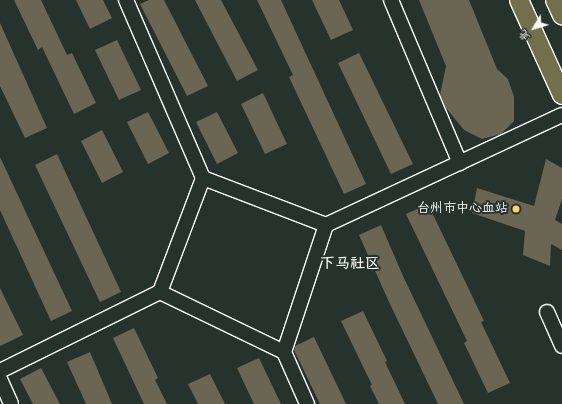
<!DOCTYPE html>
<meta charset="utf-8">
<style>
body{margin:0}
#map{position:relative;width:562px;height:404px;overflow:hidden;background:#26332d;font-family:Kalam,"LXGW WenKai TC",sans-serif}
div>[style]{position:absolute}
.building>*{inset:0;background:#6b6653}
.roads{filter:drop-shadow(1px 0 #fff) drop-shadow(-1px 0 #fff) drop-shadow(0 1px #fff) drop-shadow(0 -1px #fff)}
.minor>*{height:14px;margin:-7px;padding:0 7px;transform-origin:7px;border-radius:7px;background:#26332d}
.major>*{height:18px;margin:-9px;padding:0 9px;transform-origin:9px;border-radius:9px;background:#71704a}
.dots>*{width:11px;height:11px;translate:-50% -50%;box-sizing:border-box;border:2px solid #26332d;border-radius:50%}
span{translate:-50% -50%;white-space:nowrap;text-align:center;line-height:1.15;-webkit-text-stroke:4px #26332d;paint-order:stroke}
.poi-label{font-size:13px;color:#fff}
.right{translate:-100% -50%;text-align:right}
.quarter-label{font-size:15px;color:#fff;font-weight:700}
.north{position:absolute;left:514px;top:8px;width:40px;height:40px;-webkit-text-stroke:3px #26332d;paint-order:stroke;rotate:232deg;font-size:11px;font-weight:700;line-height:16px;text-align:center;color:#fff}
.north::after{content:'';display:block;margin:auto;width:14px;height:18px;background:#fff;clip-path:polygon(50% 0,100% 100%,50% 72%,0 100%)}
</style>
<div id="map">
<div class="building">
<div style="clip-path:polygon(14px 0,41px 0,67px 55px,72px 53px,96px 103px,74px 114px,42px 47px,38px 50px)"></div>
<div style="clip-path:polygon(76px 0,103px 0,112px 18px,90px 29px)"></div>
<div style="clip-path:polygon(149px 0,164px 0,208px 86px,187px 96px,140px 4px)"></div>
<div style="clip-path:polygon(195px 0,221px 0,258px 70px,237px 81px)"></div>
<div style="clip-path:polygon(257px 0,281px 0,366px 184px,344px 194px,289px 77px,293px 75px)"></div>
<div style="clip-path:polygon(312px 0,339px 0,353px 30px,331px 40px)"></div>
<div style="clip-path:polygon(419px 0,469px 0,497px 69px,508px 79px,514px 97px,514px 121px,501px 134px,482px 139px,464px 130px,446px 108px,440px 95px,446px 66px)"></div>
<div style="clip-path:polygon(0 23px,47px 128px,25px 138px,0 86px)"></div>
<div style="clip-path:polygon(117px 40px,141px 90px,119px 100px,95px 50px)"></div>
<div style="clip-path:polygon(359px 53px,413px 164px,391px 174px,338px 63px)"></div>
<div style="clip-path:polygon(263px 93px,287px 144px,265px 154px,241px 104px)"></div>
<div style="clip-path:polygon(148px 112px,169px 153px,148px 164px,127px 122px)"></div>
<div style="clip-path:polygon(217px 112px,238px 153px,217px 164px,196px 122px)"></div>
<div style="clip-path:polygon(102px 130px,123px 172px,102px 183px,81px 141px)"></div>
<div style="clip-path:polygon(57px 154px,121px 292px,100px 302px,35px 165px)"></div>
<div style="clip-path:polygon(0 157px,72px 311px,51px 321px,0 210px)"></div>
<div style="clip-path:polygon(546px 159px,562px 168px,562px 199px,555px 220px,562px 224px,562px 250px,551px 244px,550px 266px,523px 255px,525px 231px,472px 213px,477px 188px,534px 206px)"></div>
<div style="clip-path:polygon(428px 204px,484px 321px,481px 322px,510px 383px,488px 393px,464px 343px,467px 341px,406px 214px)"></div>
<div style="clip-path:polygon(381px 225px,403px 276px,464px 404px,438px 404px,389px 302px,359px 235px)"></div>
<div style="clip-path:polygon(0 288px,23px 335px,0 346px)"></div>
<div style="clip-path:polygon(363px 311px,387px 361px,385px 362px,405px 404px,379px 404px,370px 386px,372px 385px,341px 321px)"></div>
<div style="clip-path:polygon(134px 328px,158px 378px,155px 380px,167px 404px,144px 404px,113px 338px)"></div>
<div style="clip-path:polygon(314px 337px,346px 404px,320px 404px,294px 350px,295px 346px)"></div>
<div style="clip-path:polygon(90px 352px,112px 404px,86px 404px,67px 362px)"></div>
<div style="clip-path:polygon(259px 358px,281px 404px,254px 404px,237px 368px)"></div>
<div style="clip-path:polygon(41px 368px,60px 404px,33px 404px,20px 379px)"></div>
<div style="clip-path:polygon(210px 374px,225px 404px,198px 404px,188px 384px)"></div>
</div>
<div class="roads">
<div class="minor">
<div style="left:126px;top:0;width:194px;rotate:66.6deg"></div>
<div style="left:391px;top:0;width:177px;rotate:67.1deg"></div>
<div style="left:326px;top:225px;width:260px;rotate:-25deg"></div>
<div style="left:547px;top:312px;width:37px;rotate:66deg"></div>
<div style="left:284px;top:352px;width:57px;rotate:66.1deg"></div>
<div style="left:0;top:371px;width:178px;rotate:-26.3deg"></div>
<div style="left:160px;top:292px;width:122px;rotate:-69.3deg"></div>
<div style="left:203px;top:178px;width:132px;rotate:20.9deg"></div>
<div style="left:326px;top:225px;width:134px;rotate:108.3deg"></div>
<div style="left:284px;top:352px;width:138px;rotate:-154.2deg"></div>
<div style="left:0;top:379px;width:27px;rotate:66deg"></div>
</div>
<div class="major">
<div style="left:519px;top:0;width:104px;rotate:65.6deg"></div>
<div style="left:555px;top:0;width:17px;rotate:65deg"></div>
</div>
</div>
<div class="dots">
<div style="left:516px;top:209px;background:#ffd166"></div>
</div>
<div class="poi-label">
<span class="right" style="left:508px;top:209px">台州市中心血站</span>
</div>
<div class="quarter-label">
<span style="left:350px;top:265px">下马社区</span>
</div>
<div class="north">北</div>
</div>
